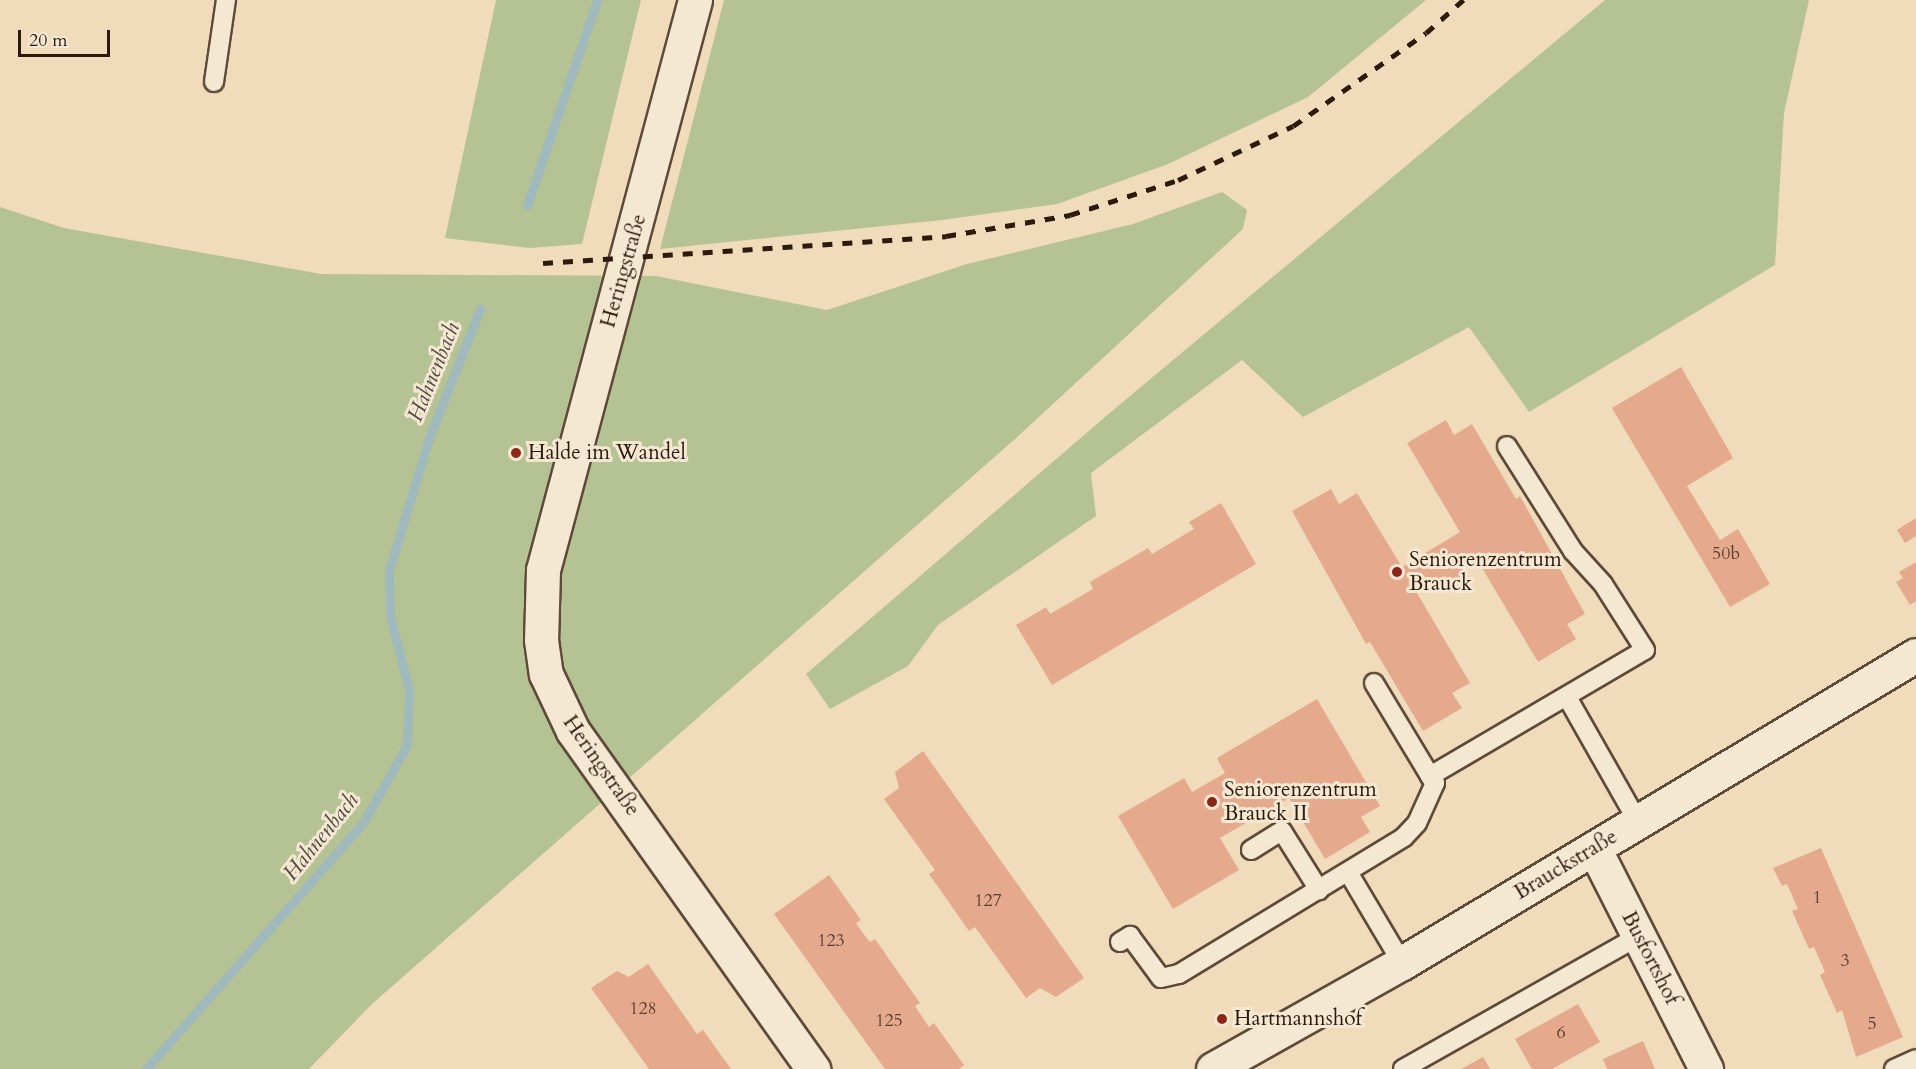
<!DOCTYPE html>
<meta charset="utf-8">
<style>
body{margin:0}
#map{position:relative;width:1916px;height:1069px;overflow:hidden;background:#f0dcbb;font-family:Cardo,serif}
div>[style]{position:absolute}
.green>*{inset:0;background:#b5c294}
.stream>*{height:9px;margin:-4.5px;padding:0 4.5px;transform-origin:4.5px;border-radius:4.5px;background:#a0b9bc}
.building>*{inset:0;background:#e5a98e}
.roads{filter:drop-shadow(2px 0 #5e4a38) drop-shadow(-2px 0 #5e4a38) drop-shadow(0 2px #5e4a38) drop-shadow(0 -2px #5e4a38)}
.service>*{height:18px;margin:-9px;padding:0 9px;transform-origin:9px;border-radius:9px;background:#f5e8d3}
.minor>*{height:33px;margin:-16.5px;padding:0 16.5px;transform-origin:16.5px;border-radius:16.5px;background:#f5e8d3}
.secondary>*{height:33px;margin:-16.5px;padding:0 16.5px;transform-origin:16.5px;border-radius:16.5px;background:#f5e8d3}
.rail>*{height:4.5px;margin-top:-2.25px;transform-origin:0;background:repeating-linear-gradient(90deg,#2e1a0d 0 10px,transparent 0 20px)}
.dots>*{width:16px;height:16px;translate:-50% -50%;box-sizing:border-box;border:3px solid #f5e8d3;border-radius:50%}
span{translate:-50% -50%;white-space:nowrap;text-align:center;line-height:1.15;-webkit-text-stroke:6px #f5e8d3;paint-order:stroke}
.number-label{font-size:18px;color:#5c3e2d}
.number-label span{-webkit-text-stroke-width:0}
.street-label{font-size:21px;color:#2e1a0d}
.poi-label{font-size:21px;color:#2e1a0d}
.left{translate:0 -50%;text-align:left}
.water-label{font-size:22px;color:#504a42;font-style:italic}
.scale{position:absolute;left:18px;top:30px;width:92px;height:27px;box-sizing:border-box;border:3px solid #2e1a0d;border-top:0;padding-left:8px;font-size:18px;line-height:21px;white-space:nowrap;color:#2e1a0d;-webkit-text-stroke:4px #f5e8d3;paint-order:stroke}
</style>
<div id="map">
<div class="green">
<div style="clip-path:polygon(496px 0,641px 0,582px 244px,530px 248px,445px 238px)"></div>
<div style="clip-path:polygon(724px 0,1426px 0,1308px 97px,1168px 164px,1057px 204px,942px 220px,660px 249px)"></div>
<div style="clip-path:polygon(1605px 0,1809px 0,1784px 113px,1775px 265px,1529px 412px,1469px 327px,1303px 417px,1242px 360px,1091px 473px,1096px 516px,938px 625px,908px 666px,830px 709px,806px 674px,1118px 406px)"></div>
<div style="clip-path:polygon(1222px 192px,1247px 210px,1243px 229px,1015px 439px,372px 1004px,309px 1069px,0 1069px,0 207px,64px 228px,321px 274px,656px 276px,827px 310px,967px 264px,1133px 224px)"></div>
</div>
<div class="stream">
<div style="left:527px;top:205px;width:217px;rotate:-71.1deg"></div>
<div style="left:146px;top:1069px;width:328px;rotate:-48.6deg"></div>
<div style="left:363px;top:823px;width:90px;rotate:-60.6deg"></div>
<div style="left:407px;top:745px;width:55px;rotate:-87.9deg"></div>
<div style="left:409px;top:690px;width:76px;rotate:-104.4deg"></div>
<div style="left:390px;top:616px;width:46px;rotate:-91.2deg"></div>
<div style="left:389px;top:570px;width:138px;rotate:-73.1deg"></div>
<div style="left:429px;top:438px;width:139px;rotate:-68.4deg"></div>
</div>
<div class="building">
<div style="clip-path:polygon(1681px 367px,1733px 458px,1687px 486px,1720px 540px,1738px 529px,1770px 584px,1730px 607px,1612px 408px)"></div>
<div style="clip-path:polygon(1446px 420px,1454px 435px,1472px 424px,1516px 499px,1520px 496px,1585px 614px,1567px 624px,1576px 639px,1538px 662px,1476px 558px,1462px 566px,1471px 581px,1454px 591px,1445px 576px,1417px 593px,1470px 683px,1452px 693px,1462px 708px,1423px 731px,1370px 642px,1366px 644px,1292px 511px,1331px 489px,1339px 504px,1357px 493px,1402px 567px,1460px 532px,1407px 443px)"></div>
<div style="clip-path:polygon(1221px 503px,1256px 564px,1052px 685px,1016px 625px,1046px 607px,1050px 614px,1093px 589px,1090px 582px,1148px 548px,1152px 554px,1194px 529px,1189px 522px)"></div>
<div style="clip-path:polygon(1916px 518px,1916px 536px,1905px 543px,1897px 530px)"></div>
<div style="clip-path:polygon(1916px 562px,1916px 601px,1910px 605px,1896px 582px,1903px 578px,1899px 572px)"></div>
<div style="clip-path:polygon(1317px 699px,1380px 806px,1361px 817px,1370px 832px,1325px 859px,1289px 798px,1220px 838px,1239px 870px,1173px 909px,1118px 816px,1184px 778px,1192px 792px,1225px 773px,1217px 758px)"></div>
<div style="clip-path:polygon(923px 751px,1084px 978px,1056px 997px,1040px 988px,1026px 998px,975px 927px,969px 931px,929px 874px,935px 870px,884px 799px,899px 788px,895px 772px)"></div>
<div style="clip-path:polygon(1821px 848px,1903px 1037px,1856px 1057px,1842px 1010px,1837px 1013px,1820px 975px,1825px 972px,1814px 947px,1809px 949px,1792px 911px,1798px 909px,1787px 884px,1782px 886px,1773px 868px)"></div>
<div style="clip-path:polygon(829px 875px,861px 920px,856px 923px,862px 932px,870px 942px,875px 939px,920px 1003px,915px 1006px,929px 1027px,934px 1023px,964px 1065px,959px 1069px,885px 1069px,774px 914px)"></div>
<div style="clip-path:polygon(648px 964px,697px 1034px,703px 1030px,731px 1069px,649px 1069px,591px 988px,617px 971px,629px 977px)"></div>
<div style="clip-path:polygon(1578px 1004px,1600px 1042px,1552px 1069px,1532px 1069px,1515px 1039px)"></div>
<div style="clip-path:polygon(1643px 1041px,1655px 1069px,1607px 1069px,1603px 1059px)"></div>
<div style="clip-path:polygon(1483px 1057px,1490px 1069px,1461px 1069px)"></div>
</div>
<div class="roads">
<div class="service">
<div style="left:214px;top:82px;width:83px;rotate:-81.7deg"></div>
<div style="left:1374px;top:683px;width:109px;rotate:58.9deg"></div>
<div style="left:1567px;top:697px;width:144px;rotate:60.4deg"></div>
<div style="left:1251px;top:850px;width:36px;rotate:-32deg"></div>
<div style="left:1282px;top:831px;width:70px;rotate:57.9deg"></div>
<div style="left:1348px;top:872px;width:106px;rotate:59.3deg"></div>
<div style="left:1120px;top:942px;width:12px;rotate:-31deg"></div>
<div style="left:1130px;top:936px;width:52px;rotate:53.6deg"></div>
<div style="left:1161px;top:978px;width:18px;rotate:-13deg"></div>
<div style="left:1179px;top:974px;width:263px;rotate:-31.3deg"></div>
<div style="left:1404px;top:837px;width:19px;rotate:-47deg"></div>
<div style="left:1417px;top:823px;width:44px;rotate:-65.8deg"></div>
<div style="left:1435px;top:783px;width:9px;rotate:-126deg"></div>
<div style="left:1430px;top:776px;width:249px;rotate:-30.4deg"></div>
<div style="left:1645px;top:650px;width:78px;rotate:-122.5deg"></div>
<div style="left:1603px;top:584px;width:45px;rotate:-132.3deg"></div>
<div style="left:1573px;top:551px;width:124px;rotate:-122.2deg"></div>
<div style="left:1403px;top:1069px;width:271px;rotate:-29.4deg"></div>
<div style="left:1894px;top:1069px;width:24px;rotate:-24deg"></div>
</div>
<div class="minor">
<div style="left:695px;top:0;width:590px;rotate:104.93deg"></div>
<div style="left:543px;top:570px;width:70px;rotate:91.6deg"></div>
<div style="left:541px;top:640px;width:34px;rotate:82deg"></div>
<div style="left:546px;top:674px;width:63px;rotate:64.7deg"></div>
<div style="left:573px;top:731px;width:415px;rotate:54.6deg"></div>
<div style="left:1594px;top:848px;width:248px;rotate:63.1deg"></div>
</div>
<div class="secondary">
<div style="left:1213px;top:1069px;width:217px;rotate:-29.3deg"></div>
<div style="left:1402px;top:963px;width:599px;rotate:-30.93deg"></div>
</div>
</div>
<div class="rail">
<div style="left:543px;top:263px;width:404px;rotate:-3.8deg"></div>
<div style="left:946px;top:236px;width:126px;rotate:-9.6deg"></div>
<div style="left:1070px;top:215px;width:114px;rotate:-18deg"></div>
<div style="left:1178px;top:180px;width:127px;rotate:-25.2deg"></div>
<div style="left:1293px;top:126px;width:162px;rotate:-35deg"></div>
<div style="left:1426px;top:33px;width:50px;rotate:-41.7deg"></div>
</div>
<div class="dots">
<div style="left:516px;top:453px;background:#8f2418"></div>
<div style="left:1397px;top:572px;background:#8f2418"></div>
<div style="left:1212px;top:802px;background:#8f2418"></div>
<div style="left:1222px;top:1019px;background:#8f2418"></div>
</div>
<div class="number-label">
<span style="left:1726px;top:554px">50b</span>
<span style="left:1817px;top:898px">1</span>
<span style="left:988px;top:901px">127</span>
<span style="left:831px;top:941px">123</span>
<span style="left:1845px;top:961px">3</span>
<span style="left:643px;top:1009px">128</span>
<span style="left:889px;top:1021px">125</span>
<span style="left:1872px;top:1024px">5</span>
<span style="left:1561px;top:1033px">6</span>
</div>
<div class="street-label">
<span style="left:624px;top:271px;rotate:-74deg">Heringstraße</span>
<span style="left:601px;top:766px;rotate:55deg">Heringstraße</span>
<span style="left:1566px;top:865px;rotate:-31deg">Brauckstraße</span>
<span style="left:1650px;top:958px;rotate:63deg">Busfortshof</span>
</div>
<div class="poi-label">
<span class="left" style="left:528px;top:453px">Halde im Wandel</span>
<span class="left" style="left:1409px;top:572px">Seniorenzentrum<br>Brauck</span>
<span class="left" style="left:1224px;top:802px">Seniorenzentrum<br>Brauck II</span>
<span class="left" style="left:1234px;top:1019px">Hartmannshof</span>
</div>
<div class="water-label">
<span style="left:434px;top:372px;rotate:-68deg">Hahnenbach</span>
<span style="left:321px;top:837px;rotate:-51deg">Hahnenbach</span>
</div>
<div class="scale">20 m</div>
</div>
